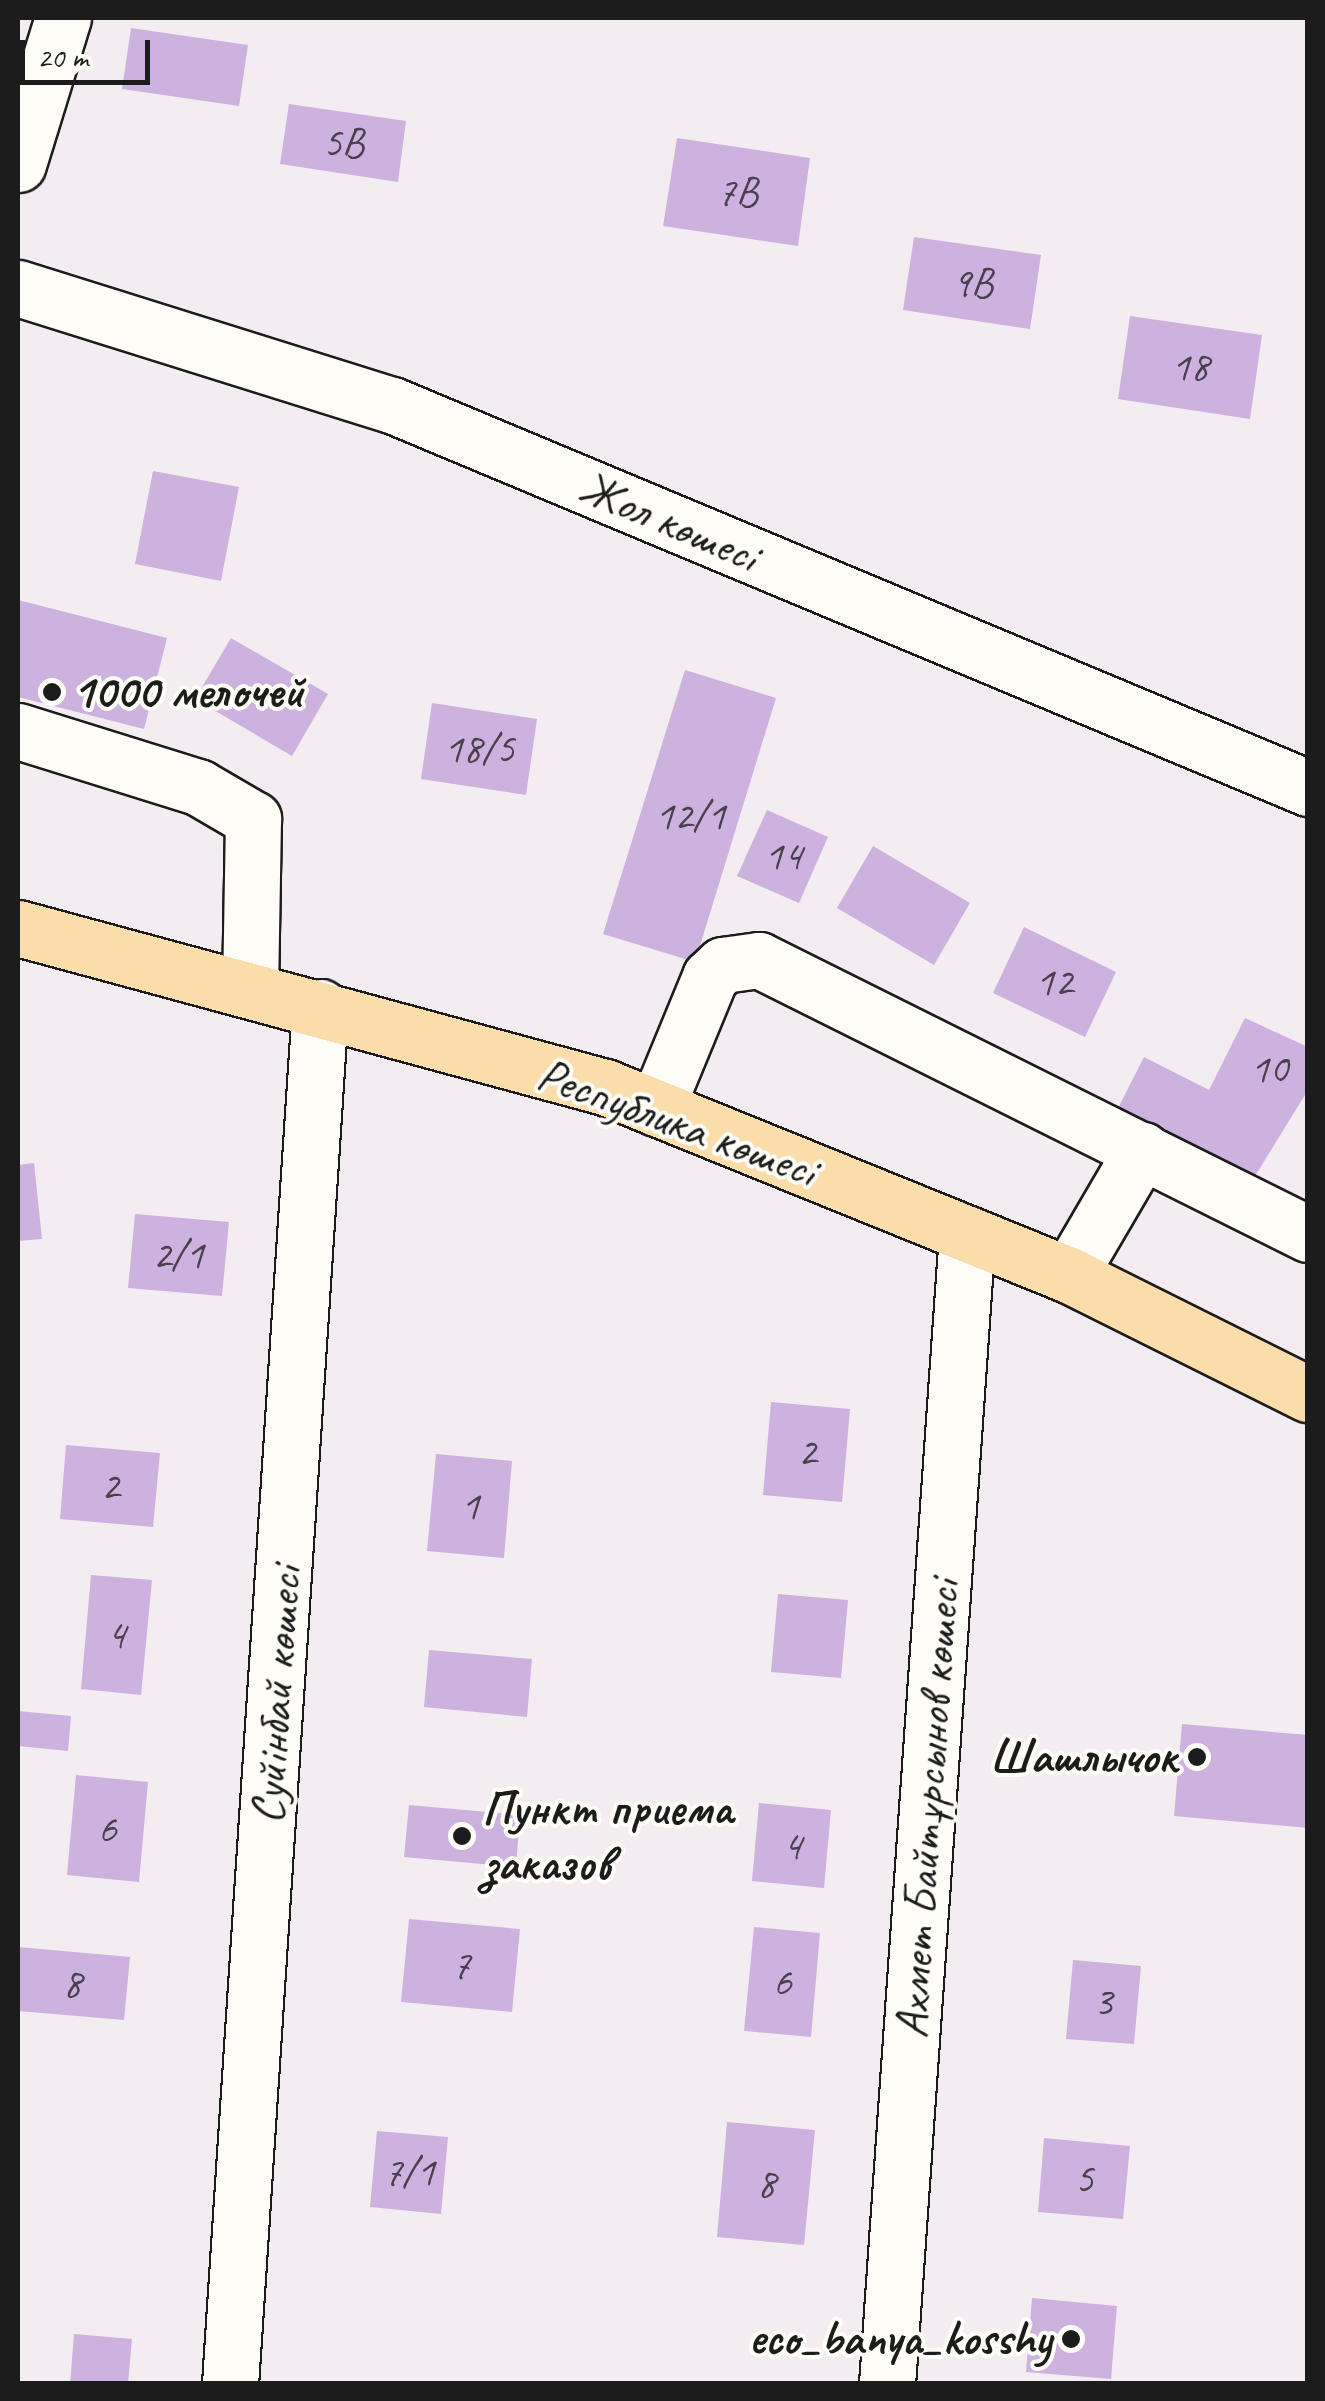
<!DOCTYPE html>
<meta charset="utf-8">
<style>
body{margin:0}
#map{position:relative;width:1325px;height:2401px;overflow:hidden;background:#f3edf2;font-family:Caveat,sans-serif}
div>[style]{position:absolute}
.building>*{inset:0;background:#cdb1de}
.roads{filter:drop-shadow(2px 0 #1c1c1c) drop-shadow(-2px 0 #1c1c1c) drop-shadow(0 2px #1c1c1c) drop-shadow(0 -2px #1c1c1c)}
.minor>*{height:55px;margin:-27.5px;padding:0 27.5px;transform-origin:27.5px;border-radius:27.5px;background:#fdfcf7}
.major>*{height:55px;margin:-27.5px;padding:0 27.5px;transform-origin:27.5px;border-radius:27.5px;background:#fbddab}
.dots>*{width:28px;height:28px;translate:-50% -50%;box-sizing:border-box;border:5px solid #fdfcf7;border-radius:50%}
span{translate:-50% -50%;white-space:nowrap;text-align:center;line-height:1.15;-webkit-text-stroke:8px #fdfcf7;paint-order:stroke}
.number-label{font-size:42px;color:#48414c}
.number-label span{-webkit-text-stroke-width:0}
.street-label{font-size:48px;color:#1c1c1c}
.poi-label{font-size:48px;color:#1c1c1c;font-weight:700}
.left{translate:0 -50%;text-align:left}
.right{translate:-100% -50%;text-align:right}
.frame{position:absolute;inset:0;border:20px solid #1c1c1c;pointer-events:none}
.scale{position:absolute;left:20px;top:40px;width:130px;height:45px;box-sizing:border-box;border:5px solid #1c1c1c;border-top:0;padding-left:12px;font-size:30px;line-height:35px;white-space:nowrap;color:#1c1c1c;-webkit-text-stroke:8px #fdfcf7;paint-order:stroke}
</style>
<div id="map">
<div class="building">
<div style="clip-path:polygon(131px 28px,248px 45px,239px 106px,122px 89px)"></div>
<div style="clip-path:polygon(289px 104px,406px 121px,398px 182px,280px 164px)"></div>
<div style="clip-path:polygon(677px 138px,810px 158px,798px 246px,663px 226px)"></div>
<div style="clip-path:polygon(914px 237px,1041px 255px,1030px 329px,903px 310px)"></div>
<div style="clip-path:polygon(1130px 316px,1262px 335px,1250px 419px,1118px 399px)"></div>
<div style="clip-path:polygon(153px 471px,239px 487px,221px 581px,135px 564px)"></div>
<div style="clip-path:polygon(18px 600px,167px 638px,144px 729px,18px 697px)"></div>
<div style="clip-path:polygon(231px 638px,328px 694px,292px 756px,195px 699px)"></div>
<div style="clip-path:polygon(685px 670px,776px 698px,695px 962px,603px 934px)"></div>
<div style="clip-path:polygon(432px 703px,537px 719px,526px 795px,421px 779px)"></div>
<div style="clip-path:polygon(767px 810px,828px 837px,799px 903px,737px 876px)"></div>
<div style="clip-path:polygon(873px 846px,970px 903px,934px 965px,837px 908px)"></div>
<div style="clip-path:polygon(1024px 927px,1116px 972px,1085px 1037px,993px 993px)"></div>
<div style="clip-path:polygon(1245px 1018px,1308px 1047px,1308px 1090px,1255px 1176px,1118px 1108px,1144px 1057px,1209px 1090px)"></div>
<div style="clip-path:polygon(34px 1163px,42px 1239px,18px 1241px,18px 1165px)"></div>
<div style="clip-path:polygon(135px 1214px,229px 1222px,222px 1296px,128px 1288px)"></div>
<div style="clip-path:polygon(771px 1402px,850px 1409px,842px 1502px,763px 1495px)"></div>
<div style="clip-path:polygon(66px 1445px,160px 1453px,153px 1527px,60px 1519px)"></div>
<div style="clip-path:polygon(436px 1454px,512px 1461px,504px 1558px,427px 1551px)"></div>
<div style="clip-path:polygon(91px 1575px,152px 1580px,141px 1695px,81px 1689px)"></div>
<div style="clip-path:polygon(778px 1594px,848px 1600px,841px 1678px,771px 1672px)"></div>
<div style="clip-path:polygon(429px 1650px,532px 1659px,527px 1717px,424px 1707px)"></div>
<div style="clip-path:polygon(18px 1711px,71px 1716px,68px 1751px,18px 1746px)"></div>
<div style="clip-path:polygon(1182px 1724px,1308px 1735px,1308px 1828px,1174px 1816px)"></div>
<div style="clip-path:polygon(76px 1775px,148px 1782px,139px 1882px,67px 1875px)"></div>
<div style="clip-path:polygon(759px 1803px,831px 1810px,824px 1888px,752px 1881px)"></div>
<div style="clip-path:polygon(409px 1805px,520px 1815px,516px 1867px,404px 1857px)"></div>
<div style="clip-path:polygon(409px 1919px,520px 1929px,512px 2012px,401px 2002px)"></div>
<div style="clip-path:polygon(754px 1927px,820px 1933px,811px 2037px,744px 2031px)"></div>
<div style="clip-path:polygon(18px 1947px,130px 1957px,124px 2020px,18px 2011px)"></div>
<div style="clip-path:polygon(1073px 1960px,1141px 1966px,1134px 2044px,1066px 2039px)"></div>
<div style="clip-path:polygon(727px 2122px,815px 2130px,804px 2245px,717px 2237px)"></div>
<div style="clip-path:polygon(377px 2131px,448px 2137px,441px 2214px,370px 2207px)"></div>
<div style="clip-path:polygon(1044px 2138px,1130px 2146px,1123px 2219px,1038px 2212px)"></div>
<div style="clip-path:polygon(1032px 2298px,1117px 2306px,1111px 2379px,1026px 2372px)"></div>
<div style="clip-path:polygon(74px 2334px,132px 2339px,128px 2384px,70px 2384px)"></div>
</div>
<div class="roads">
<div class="minor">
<div style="left:18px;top:164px;width:153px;rotate:-72.9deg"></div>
<div style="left:18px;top:288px;width:392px;rotate:17.4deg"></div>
<div style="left:392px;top:405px;width:993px;rotate:22.69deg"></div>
<div style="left:18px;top:731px;width:189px;rotate:17.3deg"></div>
<div style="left:198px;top:787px;width:64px;rotate:30.2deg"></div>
<div style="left:253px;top:819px;width:170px;rotate:91deg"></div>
<div style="left:656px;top:1108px;width:142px;rotate:-67.6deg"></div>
<div style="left:710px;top:977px;width:18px;rotate:-43deg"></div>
<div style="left:723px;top:965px;width:36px;rotate:-8deg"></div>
<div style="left:759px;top:960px;width:614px;rotate:26.52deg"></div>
<div style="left:1069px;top:1275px;width:145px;rotate:-59.7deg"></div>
<div style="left:230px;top:2384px;width:1380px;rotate:-86.26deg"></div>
<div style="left:887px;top:2384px;width:1153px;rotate:-86.02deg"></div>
</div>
<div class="major">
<div style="left:18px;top:928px;width:608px;rotate:15.16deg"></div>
<div style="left:605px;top:1087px;width:501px;rotate:22.06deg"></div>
<div style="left:1069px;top:1275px;width:267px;rotate:26.5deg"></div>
</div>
</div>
<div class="dots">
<div style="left:52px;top:692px;background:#1c1c1c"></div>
<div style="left:1197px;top:1757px;background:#1c1c1c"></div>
<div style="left:462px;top:1836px;background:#1c1c1c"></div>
<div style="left:1071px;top:2339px;background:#1c1c1c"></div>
</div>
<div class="number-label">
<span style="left:343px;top:143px">5В</span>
<span style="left:737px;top:192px">7В</span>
<span style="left:972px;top:283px">9В</span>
<span style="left:1190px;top:367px">18</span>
<span style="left:479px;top:749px">18/5</span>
<span style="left:690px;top:816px">12/1</span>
<span style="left:783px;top:856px">14</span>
<span style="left:1054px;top:982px">12</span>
<span style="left:1269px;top:1069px">10</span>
<span style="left:178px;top:1255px">2/1</span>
<span style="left:807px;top:1452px">2</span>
<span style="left:110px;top:1486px">2</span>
<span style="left:470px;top:1506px">1</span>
<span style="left:116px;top:1635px">4</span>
<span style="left:107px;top:1829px">6</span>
<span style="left:792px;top:1846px">4</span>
<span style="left:461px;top:1965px">7</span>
<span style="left:782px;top:1982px">6</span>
<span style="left:72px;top:1984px">8</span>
<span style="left:1103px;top:2002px">3</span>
<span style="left:409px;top:2172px">7/1</span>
<span style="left:1084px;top:2179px">5</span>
<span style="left:766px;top:2184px">8</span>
</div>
<div class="street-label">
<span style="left:669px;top:521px;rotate:23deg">Жол көшесі</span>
<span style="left:677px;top:1122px;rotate:20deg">Республика көшесі</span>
<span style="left:276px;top:1695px;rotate:-86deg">Суйінбай көшесі</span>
<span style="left:927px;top:1809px;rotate:-86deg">Ахмет Байтұрсынов көшесі</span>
</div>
<div class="poi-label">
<span class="left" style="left:72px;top:692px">1000 мелочей</span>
<span class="right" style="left:1177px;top:1757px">Шашлычок</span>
<span class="left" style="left:482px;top:1836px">Пункт приема<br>заказов</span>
<span class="right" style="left:1051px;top:2339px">eco_banya_kosshy</span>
</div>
<div class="frame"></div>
<div class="scale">20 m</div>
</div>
